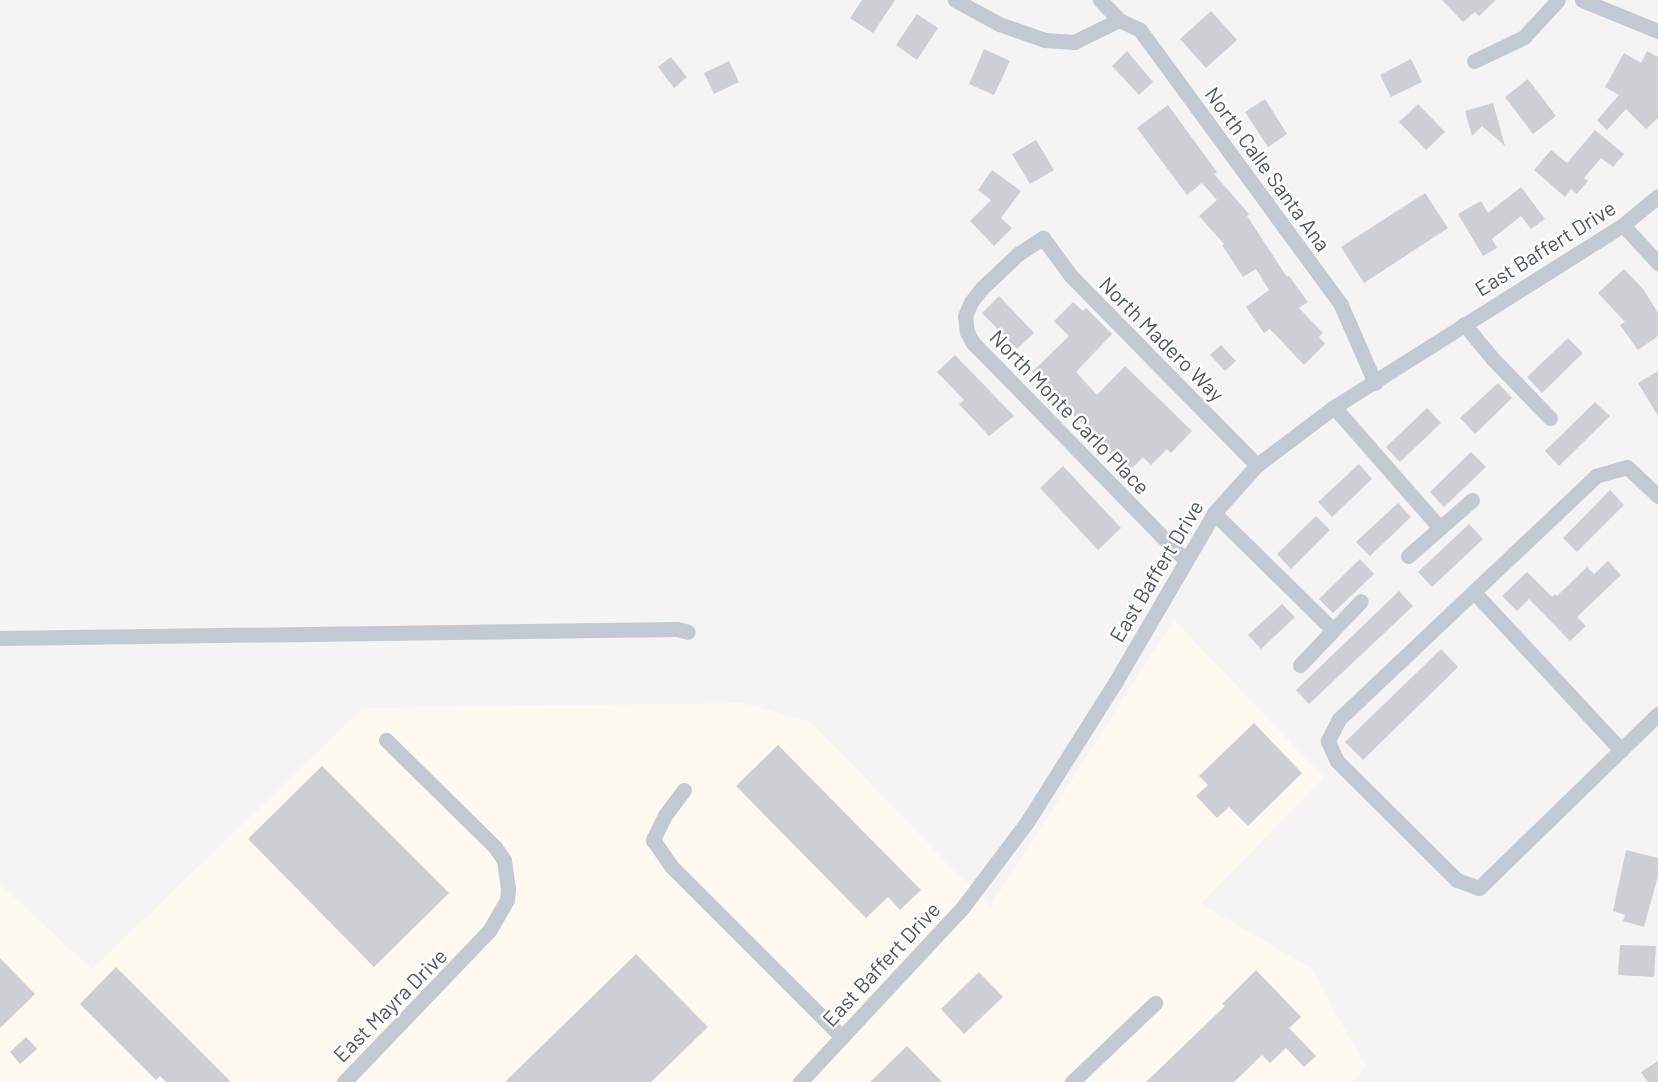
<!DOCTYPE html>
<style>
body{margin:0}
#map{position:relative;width:1658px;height:1082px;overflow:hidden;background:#f5f3f3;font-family:Barlow,sans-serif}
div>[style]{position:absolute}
.commercial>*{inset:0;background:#fdf9ef}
.building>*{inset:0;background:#cdcfd5}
.minor>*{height:15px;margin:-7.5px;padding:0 7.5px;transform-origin:7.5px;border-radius:7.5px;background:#c1cad2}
span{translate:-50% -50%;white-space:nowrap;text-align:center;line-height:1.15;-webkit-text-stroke:5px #fff;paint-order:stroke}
.street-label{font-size:21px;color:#4a5661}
</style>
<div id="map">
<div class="commercial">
<div style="clip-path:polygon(1174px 620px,1324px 777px,1201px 904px,1311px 968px,1366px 1067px,1352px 1082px,0 1082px,0 884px,92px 969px,363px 708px,743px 703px,811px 722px,990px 907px)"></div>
</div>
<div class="building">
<div style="clip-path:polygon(862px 0,895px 0,873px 33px,850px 18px)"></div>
<div style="clip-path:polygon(1442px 0,1496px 0,1479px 16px,1475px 12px,1463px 22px)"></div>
<div style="clip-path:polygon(1211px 11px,1237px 40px,1206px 68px,1180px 39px)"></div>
<div style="clip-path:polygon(917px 14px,938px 28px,917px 60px,896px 45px)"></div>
<div style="clip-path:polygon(984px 49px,1010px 61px,994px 95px,969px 84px)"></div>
<div style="clip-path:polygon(1127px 51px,1153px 82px,1139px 95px,1112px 66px)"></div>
<div style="clip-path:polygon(1647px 51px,1658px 57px,1658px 118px,1646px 129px,1626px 109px,1607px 130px,1597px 120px,1619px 95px,1605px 87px,1624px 53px,1641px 63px)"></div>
<div style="clip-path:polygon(671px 57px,687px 77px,674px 88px,658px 67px)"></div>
<div style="clip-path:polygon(1411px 59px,1422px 82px,1391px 97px,1380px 75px)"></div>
<div style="clip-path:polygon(729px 61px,739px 82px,714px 94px,704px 73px)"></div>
<div style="clip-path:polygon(1528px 79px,1556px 116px,1533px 134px,1505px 97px)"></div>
<div style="clip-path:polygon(1265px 99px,1287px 134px,1268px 147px,1245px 112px)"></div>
<div style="clip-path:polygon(1493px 103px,1505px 146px,1482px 126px,1472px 136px,1465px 111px)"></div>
<div style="clip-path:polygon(1418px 104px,1445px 132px,1426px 150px,1399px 122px)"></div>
<div style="clip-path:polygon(1168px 105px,1217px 172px,1214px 174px,1249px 214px,1247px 216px,1287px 277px,1289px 276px,1308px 302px,1299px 308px,1323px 333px,1319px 337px,1325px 344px,1304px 365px,1270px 329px,1264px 333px,1246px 307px,1269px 290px,1256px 269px,1243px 277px,1222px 245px,1224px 244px,1199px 216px,1217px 200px,1202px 183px,1187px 195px,1137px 128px)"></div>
<div style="clip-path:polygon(1595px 130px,1624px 154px,1613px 167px,1601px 158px,1584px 178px,1588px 181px,1577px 194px,1571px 189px,1565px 197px,1534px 170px,1551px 150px,1567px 163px)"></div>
<div style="clip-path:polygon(1036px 140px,1054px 170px,1030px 184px,1012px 154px)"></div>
<div style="clip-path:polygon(992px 170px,1021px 191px,1001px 218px,1012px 228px,994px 246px,970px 221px,991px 200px,978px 190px)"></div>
<div style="clip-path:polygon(1521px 187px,1545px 219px,1531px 229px,1521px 216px,1492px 239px,1497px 248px,1483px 256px,1458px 214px,1481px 201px,1488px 213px)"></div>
<div style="clip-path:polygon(1425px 193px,1448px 228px,1364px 283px,1341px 247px)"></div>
<div style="clip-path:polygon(1624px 269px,1644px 290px,1658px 313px,1658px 336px,1638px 350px,1620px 325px,1625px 322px,1598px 293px)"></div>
<div style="clip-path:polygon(999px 296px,1034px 333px,1017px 349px,982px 313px)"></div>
<div style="clip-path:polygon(1073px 302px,1083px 311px,1086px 308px,1112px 334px,1076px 372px,1097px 395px,1125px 366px,1192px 431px,1171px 453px,1167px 449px,1151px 465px,1143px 457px,1128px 472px,1032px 372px,1069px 336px,1054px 321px)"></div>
<div style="clip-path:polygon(1568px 338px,1583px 353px,1542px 393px,1527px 377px)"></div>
<div style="clip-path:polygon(1221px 345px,1236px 361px,1225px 371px,1210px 355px)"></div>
<div style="clip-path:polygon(955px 355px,1014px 416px,989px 436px,959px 404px,964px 400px,937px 372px)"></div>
<div style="clip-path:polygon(1658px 371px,1658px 416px,1638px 383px)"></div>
<div style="clip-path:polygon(1498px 383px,1512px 398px,1475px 434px,1460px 418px)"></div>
<div style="clip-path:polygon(1595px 402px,1610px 416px,1559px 466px,1545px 451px)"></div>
<div style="clip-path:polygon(1427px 408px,1441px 423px,1400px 462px,1386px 447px)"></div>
<div style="clip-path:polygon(1471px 452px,1486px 467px,1444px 507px,1430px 492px)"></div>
<div style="clip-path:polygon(1359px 464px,1372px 479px,1332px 517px,1318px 502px)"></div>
<div style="clip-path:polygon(1063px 466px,1121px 528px,1098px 550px,1040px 488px)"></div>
<div style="clip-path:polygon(1610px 490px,1624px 505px,1577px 552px,1563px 538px)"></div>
<div style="clip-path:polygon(1398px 503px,1411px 517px,1370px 556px,1356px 542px)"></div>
<div style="clip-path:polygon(1316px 516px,1330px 530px,1291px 569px,1277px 554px)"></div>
<div style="clip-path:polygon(1469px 524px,1483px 539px,1432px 587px,1418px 572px)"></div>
<div style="clip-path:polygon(1360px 559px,1374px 574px,1333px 613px,1319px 599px)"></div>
<div style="clip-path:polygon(1608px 561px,1621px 575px,1577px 617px,1586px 626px,1570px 641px,1529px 599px,1517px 611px,1502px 596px,1527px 572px,1552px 597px,1555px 594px,1557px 596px,1587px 567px,1594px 574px)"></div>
<div style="clip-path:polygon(1399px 591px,1413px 606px,1309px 704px,1296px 690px)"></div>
<div style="clip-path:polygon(1282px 604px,1295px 617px,1261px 649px,1248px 635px)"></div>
<div style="clip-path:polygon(1441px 649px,1458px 667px,1363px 760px,1345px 742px)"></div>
<div style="clip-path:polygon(1254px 723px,1302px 773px,1248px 826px,1229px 807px,1217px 818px,1196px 796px,1208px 785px,1199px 776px)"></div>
<div style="clip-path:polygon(778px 745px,921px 890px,900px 910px,888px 897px,866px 918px,736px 786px)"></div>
<div style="clip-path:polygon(322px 766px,449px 893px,374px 967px,248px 839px)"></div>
<div style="clip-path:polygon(1626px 850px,1658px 858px,1658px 876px,1644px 927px,1623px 921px,1625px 915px,1613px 911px)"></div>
<div style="clip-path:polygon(1620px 945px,1656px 946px,1654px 977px,1618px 975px)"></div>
<div style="clip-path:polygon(636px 954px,708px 1027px,651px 1082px,505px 1082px)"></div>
<div style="clip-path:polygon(0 958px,35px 994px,0 1028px)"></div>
<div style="clip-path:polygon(116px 967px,231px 1082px,166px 1082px,160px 1076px,156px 1080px,80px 1004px)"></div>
<div style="clip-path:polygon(1256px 970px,1301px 1017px,1289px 1028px,1316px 1056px,1304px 1067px,1286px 1048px,1270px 1063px,1262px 1055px,1234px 1082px,1146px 1082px,1225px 1006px,1222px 1004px)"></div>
<div style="clip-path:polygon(979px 972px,1003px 997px,964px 1034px,941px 1009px)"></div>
<div style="clip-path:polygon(26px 1037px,37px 1049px,20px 1064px,10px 1052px)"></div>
<div style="clip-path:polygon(907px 1046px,942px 1082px,870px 1082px)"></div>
<div style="clip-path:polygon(1658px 1061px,1658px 1082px,1648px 1082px,1641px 1072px)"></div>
</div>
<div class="minor">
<div style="left:955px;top:0;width:50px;rotate:28.6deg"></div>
<div style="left:999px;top:24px;width:49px;rotate:19.2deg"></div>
<div style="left:1045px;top:40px;width:29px;rotate:4deg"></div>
<div style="left:1074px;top:42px;width:50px;rotate:-26.1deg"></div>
<div style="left:1100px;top:0;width:28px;rotate:46deg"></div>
<div style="left:1119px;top:20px;width:23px;rotate:25deg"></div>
<div style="left:1140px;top:30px;width:341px;rotate:53.8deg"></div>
<div style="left:1341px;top:305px;width:85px;rotate:66.4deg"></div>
<div style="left:1582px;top:0;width:82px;rotate:22.2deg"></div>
<div style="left:1474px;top:61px;width:55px;rotate:-25.6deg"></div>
<div style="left:1524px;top:37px;width:50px;rotate:-47.4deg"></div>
<div style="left:1623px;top:225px;width:52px;rotate:47.4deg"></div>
<div style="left:1464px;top:324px;width:45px;rotate:50.4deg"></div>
<div style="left:1493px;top:359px;width:82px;rotate:46deg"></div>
<div style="left:1334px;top:407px;width:159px;rotate:48.8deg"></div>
<div style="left:1658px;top:496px;width:42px;rotate:-136.9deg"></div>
<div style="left:1627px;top:467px;width:32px;rotate:164deg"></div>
<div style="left:1596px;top:476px;width:354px;rotate:136.6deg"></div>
<div style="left:1339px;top:719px;width:25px;rotate:117deg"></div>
<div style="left:1328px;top:741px;width:22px;rotate:66deg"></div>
<div style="left:1337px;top:761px;width:169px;rotate:44.8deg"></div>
<div style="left:1457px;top:880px;width:23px;rotate:20deg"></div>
<div style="left:1479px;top:888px;width:250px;rotate:-44.2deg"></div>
<div style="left:1214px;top:513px;width:167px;rotate:44.5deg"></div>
<div style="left:1408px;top:556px;width:85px;rotate:-41.2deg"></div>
<div style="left:1185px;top:560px;width:303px;rotate:-134.3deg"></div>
<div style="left:973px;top:343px;width:13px;rotate:-119deg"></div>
<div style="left:967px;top:332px;width:16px;rotate:-97deg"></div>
<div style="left:965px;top:316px;width:15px;rotate:-67deg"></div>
<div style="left:971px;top:302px;width:18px;rotate:-52deg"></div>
<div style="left:982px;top:288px;width:50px;rotate:-43.4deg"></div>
<div style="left:1018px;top:254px;width:30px;rotate:-33deg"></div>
<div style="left:1043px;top:238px;width:47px;rotate:53.6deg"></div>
<div style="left:1071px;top:276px;width:265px;rotate:45.5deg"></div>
<div style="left:1474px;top:592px;width:216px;rotate:47.1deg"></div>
<div style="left:0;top:638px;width:677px;rotate:-0.76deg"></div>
<div style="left:677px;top:629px;width:11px;rotate:15deg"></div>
<div style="left:1300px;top:665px;width:88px;rotate:-46.4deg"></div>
<div style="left:684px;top:790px;width:31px;rotate:127deg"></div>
<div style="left:665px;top:815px;width:28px;rotate:116deg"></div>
<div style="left:653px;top:840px;width:32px;rotate:55deg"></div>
<div style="left:671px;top:866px;width:242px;rotate:45deg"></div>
<div style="left:344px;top:1082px;width:209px;rotate:-46.2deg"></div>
<div style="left:489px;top:931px;width:36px;rotate:-60deg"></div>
<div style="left:507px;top:900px;width:11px;rotate:-85deg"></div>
<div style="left:508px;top:889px;width:29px;rotate:-98deg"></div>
<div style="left:504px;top:860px;width:16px;rotate:-125deg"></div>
<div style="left:495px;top:847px;width:153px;rotate:-135.5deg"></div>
<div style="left:800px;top:1082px;width:239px;rotate:-47deg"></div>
<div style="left:963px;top:907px;width:106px;rotate:-53deg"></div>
<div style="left:1027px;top:822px;width:167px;rotate:-57.7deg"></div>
<div style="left:1116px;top:681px;width:194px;rotate:-59.7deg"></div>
<div style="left:1214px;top:513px;width:64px;rotate:-48.1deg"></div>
<div style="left:1257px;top:465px;width:96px;rotate:-37deg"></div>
<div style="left:1334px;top:407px;width:342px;rotate:-32.2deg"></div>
<div style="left:1623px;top:225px;width:45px;rotate:-39.6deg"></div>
<div style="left:1072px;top:1082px;width:115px;rotate:-43.6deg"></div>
</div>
<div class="street-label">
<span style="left:1268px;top:169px;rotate:54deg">North Calle Santa Ana</span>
<span style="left:1545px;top:248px;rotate:-32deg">East Baffert Drive</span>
<span style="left:1162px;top:339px;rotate:45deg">North Madero Way</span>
<span style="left:1070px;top:412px;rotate:46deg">North Monte Carlo Place</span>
<span style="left:1156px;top:571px;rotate:-59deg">East Baffert Drive</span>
<span style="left:881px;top:964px;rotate:-47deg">East Baffert Drive</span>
<span style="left:390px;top:1005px;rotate:-45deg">East Mayra Drive</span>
</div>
</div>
